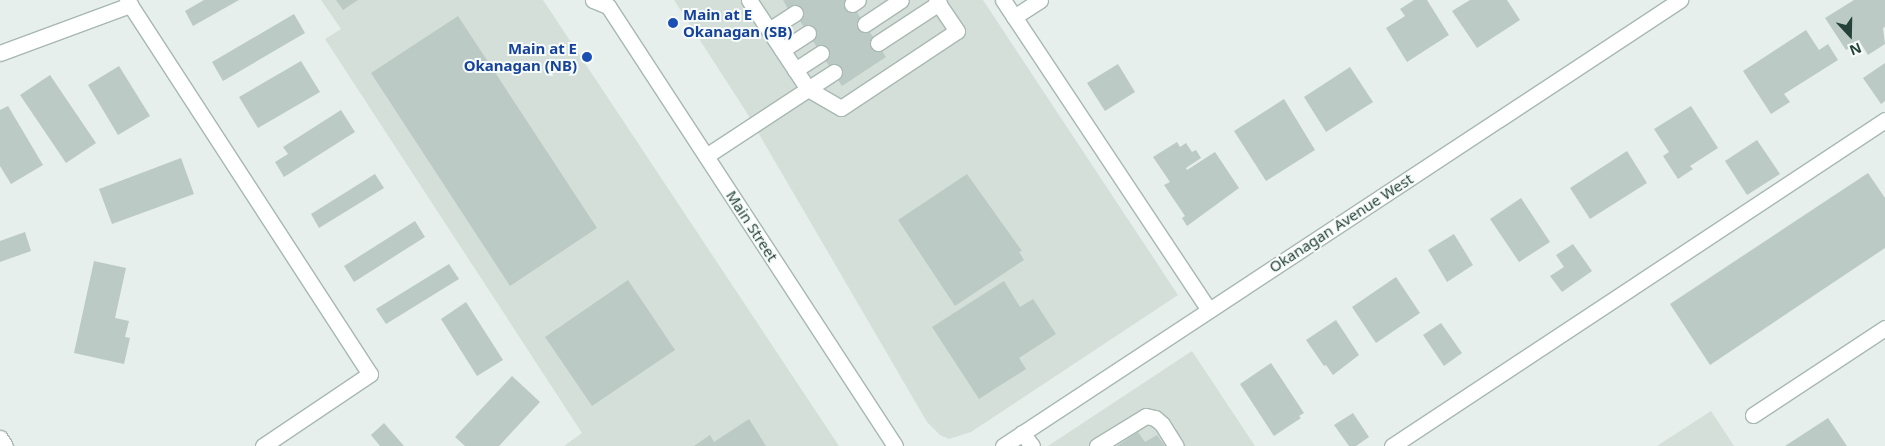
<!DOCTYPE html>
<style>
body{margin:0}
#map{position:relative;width:1885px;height:446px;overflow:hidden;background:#e6efeb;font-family:"Noto Sans",sans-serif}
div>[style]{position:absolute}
.built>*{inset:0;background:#d4dfda}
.building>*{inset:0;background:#bbcac4}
.roads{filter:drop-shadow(1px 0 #a8b8b2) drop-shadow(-1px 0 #a8b8b2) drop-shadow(0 1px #a8b8b2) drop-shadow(0 -1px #a8b8b2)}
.service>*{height:15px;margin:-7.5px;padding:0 7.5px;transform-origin:7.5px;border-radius:7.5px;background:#fff}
.minor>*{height:15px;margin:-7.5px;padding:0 7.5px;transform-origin:7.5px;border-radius:7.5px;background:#fff}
.secondary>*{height:15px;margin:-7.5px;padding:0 7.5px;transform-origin:7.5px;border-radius:7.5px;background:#fff}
.dots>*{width:14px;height:14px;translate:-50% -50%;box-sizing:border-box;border:2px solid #f7fbf9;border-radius:50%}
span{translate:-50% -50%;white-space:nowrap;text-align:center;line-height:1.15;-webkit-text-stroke:4px #f7fbf9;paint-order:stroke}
.transit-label{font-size:15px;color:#164399;font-weight:700}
.left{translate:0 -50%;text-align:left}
.right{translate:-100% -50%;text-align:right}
.street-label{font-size:15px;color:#24423a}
.north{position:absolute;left:1825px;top:10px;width:50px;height:50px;-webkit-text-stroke:4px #f7fbf9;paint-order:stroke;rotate:159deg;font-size:14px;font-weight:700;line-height:20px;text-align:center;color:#24423a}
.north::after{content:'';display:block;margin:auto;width:18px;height:22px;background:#24423a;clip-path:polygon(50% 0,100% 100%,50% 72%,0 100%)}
</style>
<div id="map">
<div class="built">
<div style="clip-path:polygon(321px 0,543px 0,839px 446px,564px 446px,582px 433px,325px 39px,341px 29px)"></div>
<div style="clip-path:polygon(674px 0,983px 0,1178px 295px,971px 432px,949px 439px,940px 435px,927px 422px,745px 110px)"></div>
<div style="clip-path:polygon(1192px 351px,1255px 446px,1048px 446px)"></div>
<div style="clip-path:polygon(1711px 411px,1734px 446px,1657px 446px)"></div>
</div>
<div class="building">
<div style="clip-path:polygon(204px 0,239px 0,193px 26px,185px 11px)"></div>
<div style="clip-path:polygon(336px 0,358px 0,343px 10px)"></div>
<div style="clip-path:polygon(783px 0,849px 0,886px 57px,842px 86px,791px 7px,788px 9px)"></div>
<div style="clip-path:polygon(1414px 0,1427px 0,1449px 35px,1407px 62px,1386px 28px,1405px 16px,1400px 9px)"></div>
<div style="clip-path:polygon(1470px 0,1507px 0,1520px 20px,1477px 48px,1452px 11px)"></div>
<div style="clip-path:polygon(1854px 0,1885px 0,1885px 27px,1883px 28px,1885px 44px,1868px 55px,1860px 42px,1846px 50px,1825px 18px)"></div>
<div style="clip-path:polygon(294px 14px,305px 33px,223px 81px,212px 62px)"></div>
<div style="clip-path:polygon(458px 16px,597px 228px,510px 286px,371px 73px)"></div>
<div style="clip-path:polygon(1806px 30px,1819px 50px,1828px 44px,1838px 60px,1784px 94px,1790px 102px,1771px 114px,1743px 71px)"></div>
<div style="clip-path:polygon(301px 61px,320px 92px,258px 128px,239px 97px)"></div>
<div style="clip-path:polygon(1885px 63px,1885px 101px,1881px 104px,1863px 78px)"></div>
<div style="clip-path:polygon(1118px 64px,1135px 92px,1105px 111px,1087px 83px)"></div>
<div style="clip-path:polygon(119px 66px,150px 116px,118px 135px,88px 85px)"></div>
<div style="clip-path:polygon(1350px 67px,1373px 102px,1326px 132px,1304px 97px)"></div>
<div style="clip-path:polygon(50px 75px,96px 143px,66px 163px,20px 95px)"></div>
<div style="clip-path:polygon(1284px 99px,1315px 150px,1266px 181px,1234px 131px)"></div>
<div style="clip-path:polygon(8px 106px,43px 165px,11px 184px,0 166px,0 110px)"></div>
<div style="clip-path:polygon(1691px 106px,1718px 148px,1690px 166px,1693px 169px,1678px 179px,1663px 156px,1669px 152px,1654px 129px)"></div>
<div style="clip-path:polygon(341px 110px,355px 132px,284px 177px,275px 162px,288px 154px,283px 147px)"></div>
<div style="clip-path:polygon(1757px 140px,1780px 174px,1747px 195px,1725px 161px)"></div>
<div style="clip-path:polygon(1177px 142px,1180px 147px,1186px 143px,1192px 152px,1196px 150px,1201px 158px,1186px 168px,1187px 170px,1215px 152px,1239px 188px,1187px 226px,1182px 218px,1185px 216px,1164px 185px,1170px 182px,1153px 157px)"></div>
<div style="clip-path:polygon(1627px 151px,1647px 183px,1590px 219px,1570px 188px)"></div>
<div style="clip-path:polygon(181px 158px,194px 194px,112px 224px,99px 189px)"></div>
<div style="clip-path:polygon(1868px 173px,1885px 198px,1885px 248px,1710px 365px,1670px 304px)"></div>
<div style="clip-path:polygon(375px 174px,384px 188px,319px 228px,311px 214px)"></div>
<div style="clip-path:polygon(967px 174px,1022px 251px,1019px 252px,1024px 260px,955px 306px,898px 220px)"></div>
<div style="clip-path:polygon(1521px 198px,1550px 242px,1519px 262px,1490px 219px)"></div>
<div style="clip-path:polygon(415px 221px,425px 237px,354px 282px,344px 266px)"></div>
<div style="clip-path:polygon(25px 232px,31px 251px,0 262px,0 241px)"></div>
<div style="clip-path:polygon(1454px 234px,1473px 265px,1447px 282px,1428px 250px)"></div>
<div style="clip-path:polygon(1573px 244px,1592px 271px,1562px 292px,1550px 276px,1564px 267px,1556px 255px)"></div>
<div style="clip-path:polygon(94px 261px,126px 268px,115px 318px,129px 321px,125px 337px,130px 338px,124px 364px,74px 353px)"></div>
<div style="clip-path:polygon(449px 264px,459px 279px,386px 324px,376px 309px)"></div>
<div style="clip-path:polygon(1396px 277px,1420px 313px,1376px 343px,1352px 307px)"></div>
<div style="clip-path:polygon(628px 280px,675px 350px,592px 406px,545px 337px)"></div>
<div style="clip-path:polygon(1004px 281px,1020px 307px,1033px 299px,1056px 334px,1019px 358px,1026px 369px,979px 399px,932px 327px)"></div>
<div style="clip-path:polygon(466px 302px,503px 360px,477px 376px,441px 319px)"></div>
<div style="clip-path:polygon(1336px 320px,1359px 355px,1333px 375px,1326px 365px,1324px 366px,1306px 340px)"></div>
<div style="clip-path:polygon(1441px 323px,1462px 353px,1444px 366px,1423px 335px)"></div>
<div style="clip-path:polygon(1271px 363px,1304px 413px,1299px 416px,1301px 418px,1274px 436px,1240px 384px)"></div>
<div style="clip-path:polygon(512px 376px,540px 402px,499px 446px,465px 446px,455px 437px)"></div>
<div style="clip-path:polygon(1353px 413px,1369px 437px,1356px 446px,1349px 446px,1334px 425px)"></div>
<div style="clip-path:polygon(1828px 418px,1847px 446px,1785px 446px)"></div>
<div style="clip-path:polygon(749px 419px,766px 446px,694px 446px,710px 435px,714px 442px)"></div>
<div style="clip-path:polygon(384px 423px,404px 446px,380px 446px,371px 435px)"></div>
<div style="clip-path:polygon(1138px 432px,1145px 442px,1157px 435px,1165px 446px,1117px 446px)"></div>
</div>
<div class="roads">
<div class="service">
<div style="left:127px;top:0;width:446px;rotate:57deg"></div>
<div style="left:370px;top:374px;width:129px;rotate:146.1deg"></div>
<div style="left:1003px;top:0;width:372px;rotate:56.4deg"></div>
<div style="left:852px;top:4px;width:7px;rotate:-34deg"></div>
<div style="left:1014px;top:17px;width:31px;rotate:-33deg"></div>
<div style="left:865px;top:24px;width:43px;rotate:-33.7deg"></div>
<div style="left:769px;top:30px;width:31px;rotate:-33deg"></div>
<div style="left:878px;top:43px;width:73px;rotate:-33.3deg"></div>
<div style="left:782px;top:50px;width:31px;rotate:-33deg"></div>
<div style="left:0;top:53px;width:139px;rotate:-20.3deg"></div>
<div style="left:795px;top:70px;width:31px;rotate:-33deg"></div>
<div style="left:834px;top:72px;width:31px;rotate:147deg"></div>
<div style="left:808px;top:89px;width:38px;rotate:30deg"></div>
<div style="left:841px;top:108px;width:139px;rotate:-33.6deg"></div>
<div style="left:957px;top:31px;width:37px;rotate:-124deg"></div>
<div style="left:706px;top:156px;width:122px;rotate:-33.3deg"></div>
<div style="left:808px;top:89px;width:107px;rotate:-123.5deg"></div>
<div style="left:1753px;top:415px;width:158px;rotate:-33.4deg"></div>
<div style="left:1022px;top:433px;width:16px;rotate:52deg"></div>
<div style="left:0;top:438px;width:9px;rotate:58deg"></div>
<div style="left:1097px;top:446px;width:57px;rotate:-31.5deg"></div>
<div style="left:1146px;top:416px;width:9px;rotate:13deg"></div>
<div style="left:1155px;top:418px;width:9px;rotate:41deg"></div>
<div style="left:1162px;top:424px;width:26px;rotate:58deg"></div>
<div style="left:1392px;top:446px;width:591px;rotate:-33.47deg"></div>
</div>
<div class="minor">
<div style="left:1003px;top:446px;width:811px;rotate:-33.38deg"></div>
</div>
<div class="secondary">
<div style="left:593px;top:0;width:16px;rotate:22deg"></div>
<div style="left:608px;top:6px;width:525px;rotate:56.88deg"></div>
</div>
</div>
<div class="dots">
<div style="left:673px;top:23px;background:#1a4fb4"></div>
<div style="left:587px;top:57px;background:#1a4fb4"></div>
</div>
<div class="transit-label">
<span class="left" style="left:683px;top:23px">Main at E<br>Okanagan (SB)</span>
<span class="right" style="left:577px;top:57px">Main at E<br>Okanagan (NB)</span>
</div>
<div class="street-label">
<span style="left:1341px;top:223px;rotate:-33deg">Okanagan Avenue West</span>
<span style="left:752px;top:226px;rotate:57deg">Main Street</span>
</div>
<div class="north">N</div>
</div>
